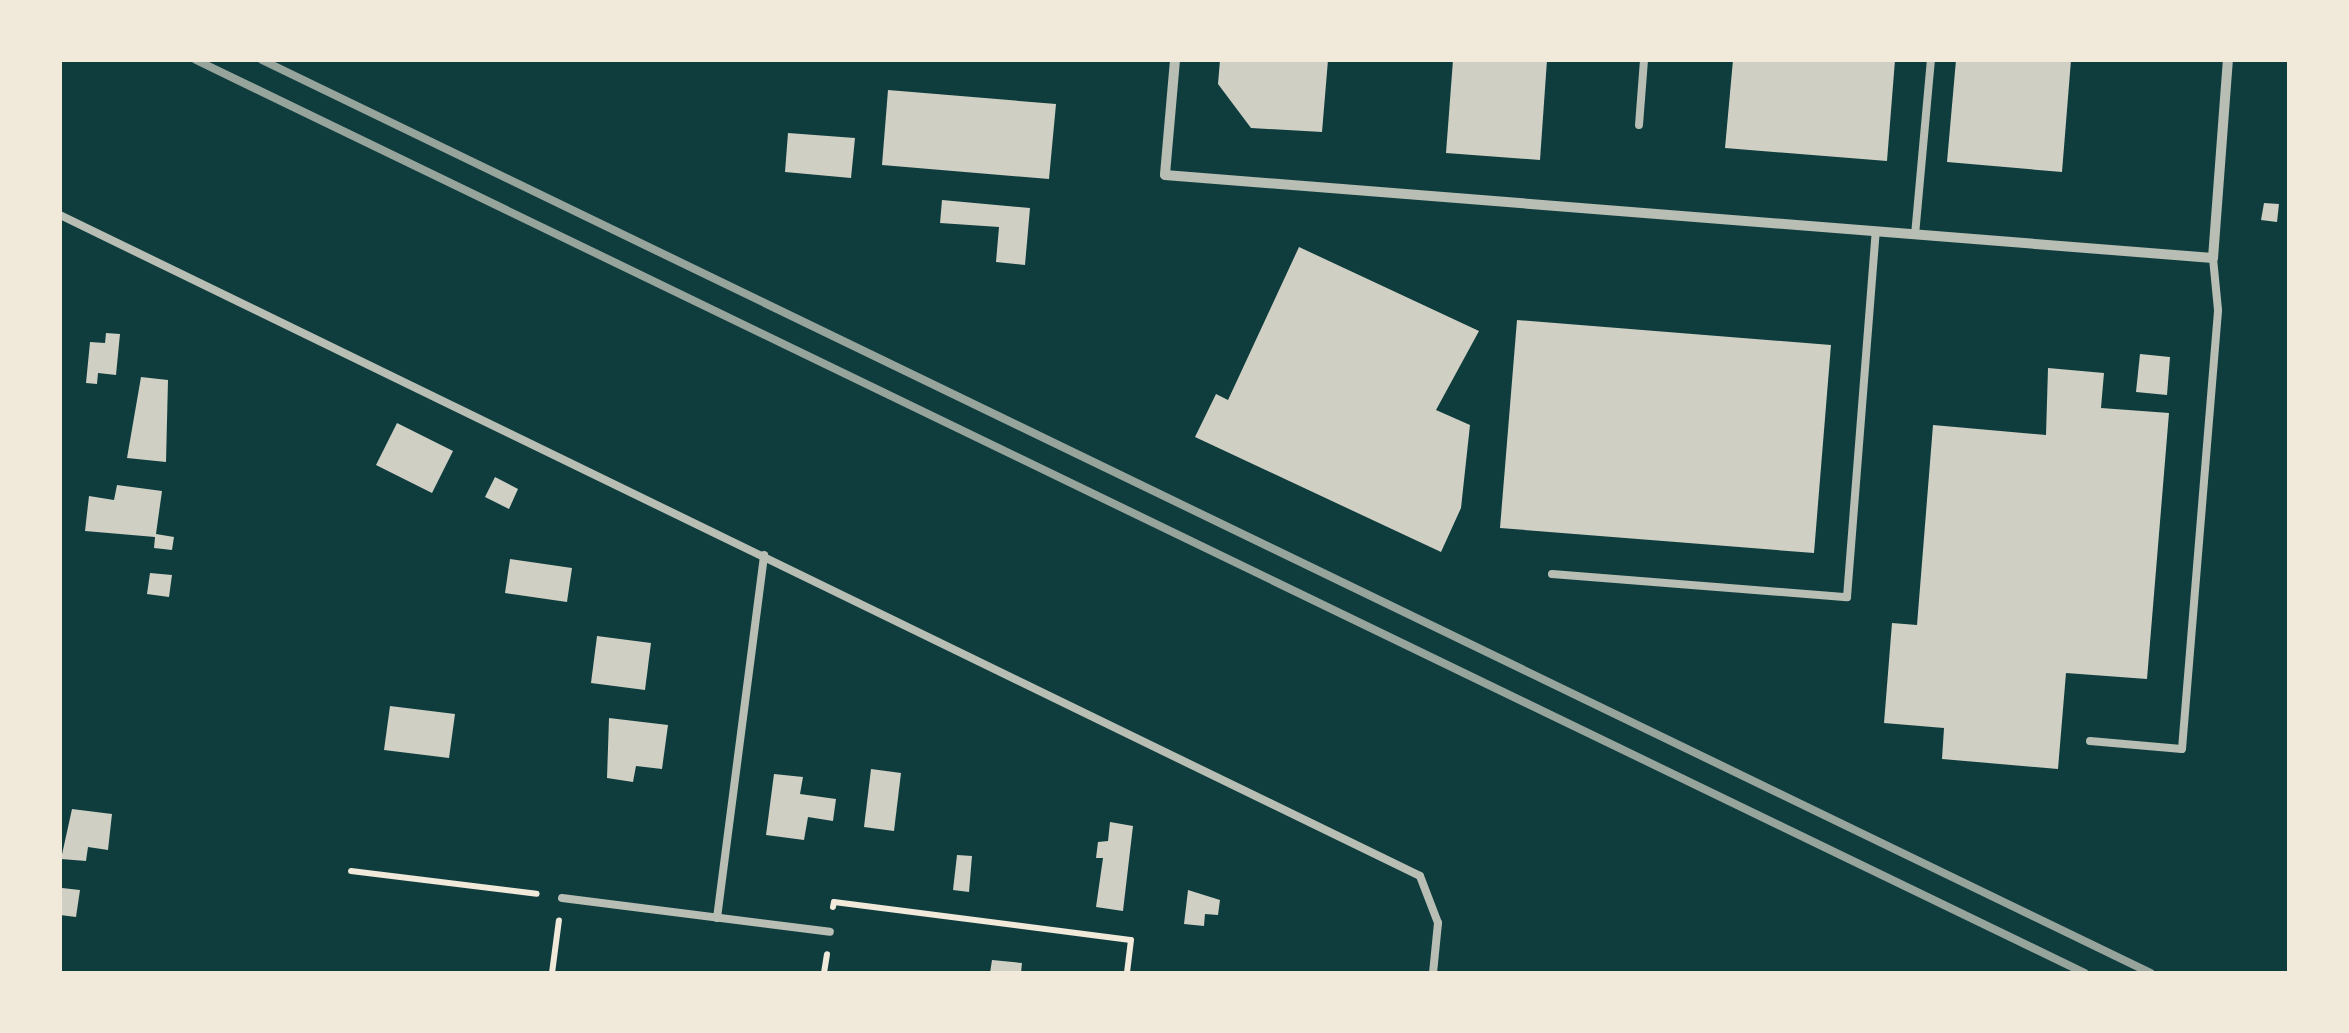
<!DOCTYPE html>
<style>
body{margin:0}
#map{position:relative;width:2349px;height:1033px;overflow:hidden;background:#0f3d3e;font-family:Commissioner,sans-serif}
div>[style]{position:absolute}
.building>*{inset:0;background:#cfcfc3}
.path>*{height:6px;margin:-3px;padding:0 3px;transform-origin:3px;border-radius:3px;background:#f1e9da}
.service>*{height:8px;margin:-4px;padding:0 4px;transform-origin:4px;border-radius:4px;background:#b8beb3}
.minor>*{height:10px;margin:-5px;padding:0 5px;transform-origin:5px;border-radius:5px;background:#b8beb3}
.rail>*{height:8px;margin:-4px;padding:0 4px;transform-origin:4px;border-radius:4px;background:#97a49c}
span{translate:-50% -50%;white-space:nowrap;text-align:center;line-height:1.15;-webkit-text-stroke:9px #f1e9da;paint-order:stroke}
.frame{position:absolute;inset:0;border:62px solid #f1e9da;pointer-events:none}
</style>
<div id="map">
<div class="building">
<div style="clip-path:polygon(1220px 60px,1328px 60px,1322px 132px,1251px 128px,1218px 84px)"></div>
<div style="clip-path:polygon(1453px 60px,1547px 60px,1540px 160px,1446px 153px)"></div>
<div style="clip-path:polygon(1733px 60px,1895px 60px,1887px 161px,1725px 148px)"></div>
<div style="clip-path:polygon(1956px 60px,2071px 60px,2062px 172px,1947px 162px)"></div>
<div style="clip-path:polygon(888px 90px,1056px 104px,1049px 179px,882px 165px)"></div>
<div style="clip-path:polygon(788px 133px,855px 138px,851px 178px,785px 172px)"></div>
<div style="clip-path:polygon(942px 200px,1030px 208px,1025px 265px,996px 262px,999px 227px,940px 223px)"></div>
<div style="clip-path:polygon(2264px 203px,2279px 204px,2277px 222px,2261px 220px)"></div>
<div style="clip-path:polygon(1299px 247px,1479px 331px,1436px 410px,1470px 425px,1461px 508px,1441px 552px,1195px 437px,1216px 394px,1228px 400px)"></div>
<div style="clip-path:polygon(1517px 320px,1831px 345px,1814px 553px,1500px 528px)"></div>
<div style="clip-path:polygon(106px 333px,120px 334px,116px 375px,98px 373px,97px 384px,86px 383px,90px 342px,105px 343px)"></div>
<div style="clip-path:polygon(2140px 354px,2170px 357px,2167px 395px,2136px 392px)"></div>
<div style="clip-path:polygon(2048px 368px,2104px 373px,2101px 408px,2169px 413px,2147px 679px,2066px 673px,2058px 769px,1942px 759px,1944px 728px,1884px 723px,1892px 623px,1917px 625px,1933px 425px,2046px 435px)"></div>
<div style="clip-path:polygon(141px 377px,168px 380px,166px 462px,127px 458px)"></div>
<div style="clip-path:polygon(397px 423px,453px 451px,432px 493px,376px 465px)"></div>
<div style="clip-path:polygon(495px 477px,518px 489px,509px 509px,485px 497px)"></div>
<div style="clip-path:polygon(117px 485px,162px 491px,156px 534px,174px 537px,172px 550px,154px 548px,155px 537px,85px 531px,89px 496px,114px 500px)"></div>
<div style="clip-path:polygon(510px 559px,572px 568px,567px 602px,505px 593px)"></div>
<div style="clip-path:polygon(150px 573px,172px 575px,169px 597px,147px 594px)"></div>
<div style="clip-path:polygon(597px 636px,651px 643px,645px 690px,591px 683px)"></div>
<div style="clip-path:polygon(390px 706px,455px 714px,449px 758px,384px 750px)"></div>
<div style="clip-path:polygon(609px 718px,668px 725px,662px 769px,636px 766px,633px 782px,607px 778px)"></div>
<div style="clip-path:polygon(871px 769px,901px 773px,894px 831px,864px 827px)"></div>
<div style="clip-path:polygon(774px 774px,803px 777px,800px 794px,836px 799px,833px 821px,808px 817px,804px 840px,766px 835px)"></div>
<div style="clip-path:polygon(72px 809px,112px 814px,108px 850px,88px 847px,86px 861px,61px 859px)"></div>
<div style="clip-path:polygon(1110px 822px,1133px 826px,1123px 911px,1096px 907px,1103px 858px,1096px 858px,1098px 842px,1108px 841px)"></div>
<div style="clip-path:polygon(957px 855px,972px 856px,969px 892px,953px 890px)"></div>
<div style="clip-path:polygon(62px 888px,80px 890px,76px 917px,60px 915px)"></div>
<div style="clip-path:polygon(1188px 890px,1220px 900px,1218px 915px,1205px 914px,1204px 926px,1184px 924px)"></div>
<div style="clip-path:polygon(992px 960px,1022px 963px,1021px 973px,990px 973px)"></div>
</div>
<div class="path">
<div style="left:351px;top:871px;width:187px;rotate:7deg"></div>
<div style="left:833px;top:907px;width:5px;rotate:-79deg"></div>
<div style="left:834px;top:902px;width:299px;rotate:7.3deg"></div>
<div style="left:1131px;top:940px;width:33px;rotate:97deg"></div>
<div style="left:552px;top:973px;width:53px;rotate:-82.5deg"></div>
<div style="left:824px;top:973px;width:19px;rotate:-81deg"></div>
</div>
<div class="service">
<div style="left:1639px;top:125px;width:65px;rotate:-85.6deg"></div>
<div style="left:60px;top:215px;width:1512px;rotate:25.92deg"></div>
<div style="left:1420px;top:876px;width:50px;rotate:69deg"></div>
<div style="left:1438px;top:923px;width:50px;rotate:95.7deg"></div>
<div style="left:1915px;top:235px;width:176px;rotate:-84.8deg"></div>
<div style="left:1552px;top:574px;width:296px;rotate:4.5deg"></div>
<div style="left:1847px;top:597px;width:367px;rotate:-85.5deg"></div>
<div style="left:2090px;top:741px;width:92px;rotate:5deg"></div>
<div style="left:2182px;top:749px;width:440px;rotate:-85.3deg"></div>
<div style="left:2218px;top:310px;width:52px;rotate:-95.5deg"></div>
<div style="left:562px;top:898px;width:270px;rotate:7.2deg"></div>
<div style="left:717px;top:918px;width:366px;rotate:-82.6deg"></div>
</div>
<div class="minor">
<div style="left:1175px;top:60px;width:115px;rotate:95deg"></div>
<div style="left:1165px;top:175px;width:1051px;rotate:4.53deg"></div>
<div style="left:2213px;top:258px;width:199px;rotate:-85.7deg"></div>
</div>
<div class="rail">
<div style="left:196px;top:60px;width:2098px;rotate:25.8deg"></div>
<div style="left:262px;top:60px;width:2098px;rotate:25.8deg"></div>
</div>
<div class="frame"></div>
</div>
